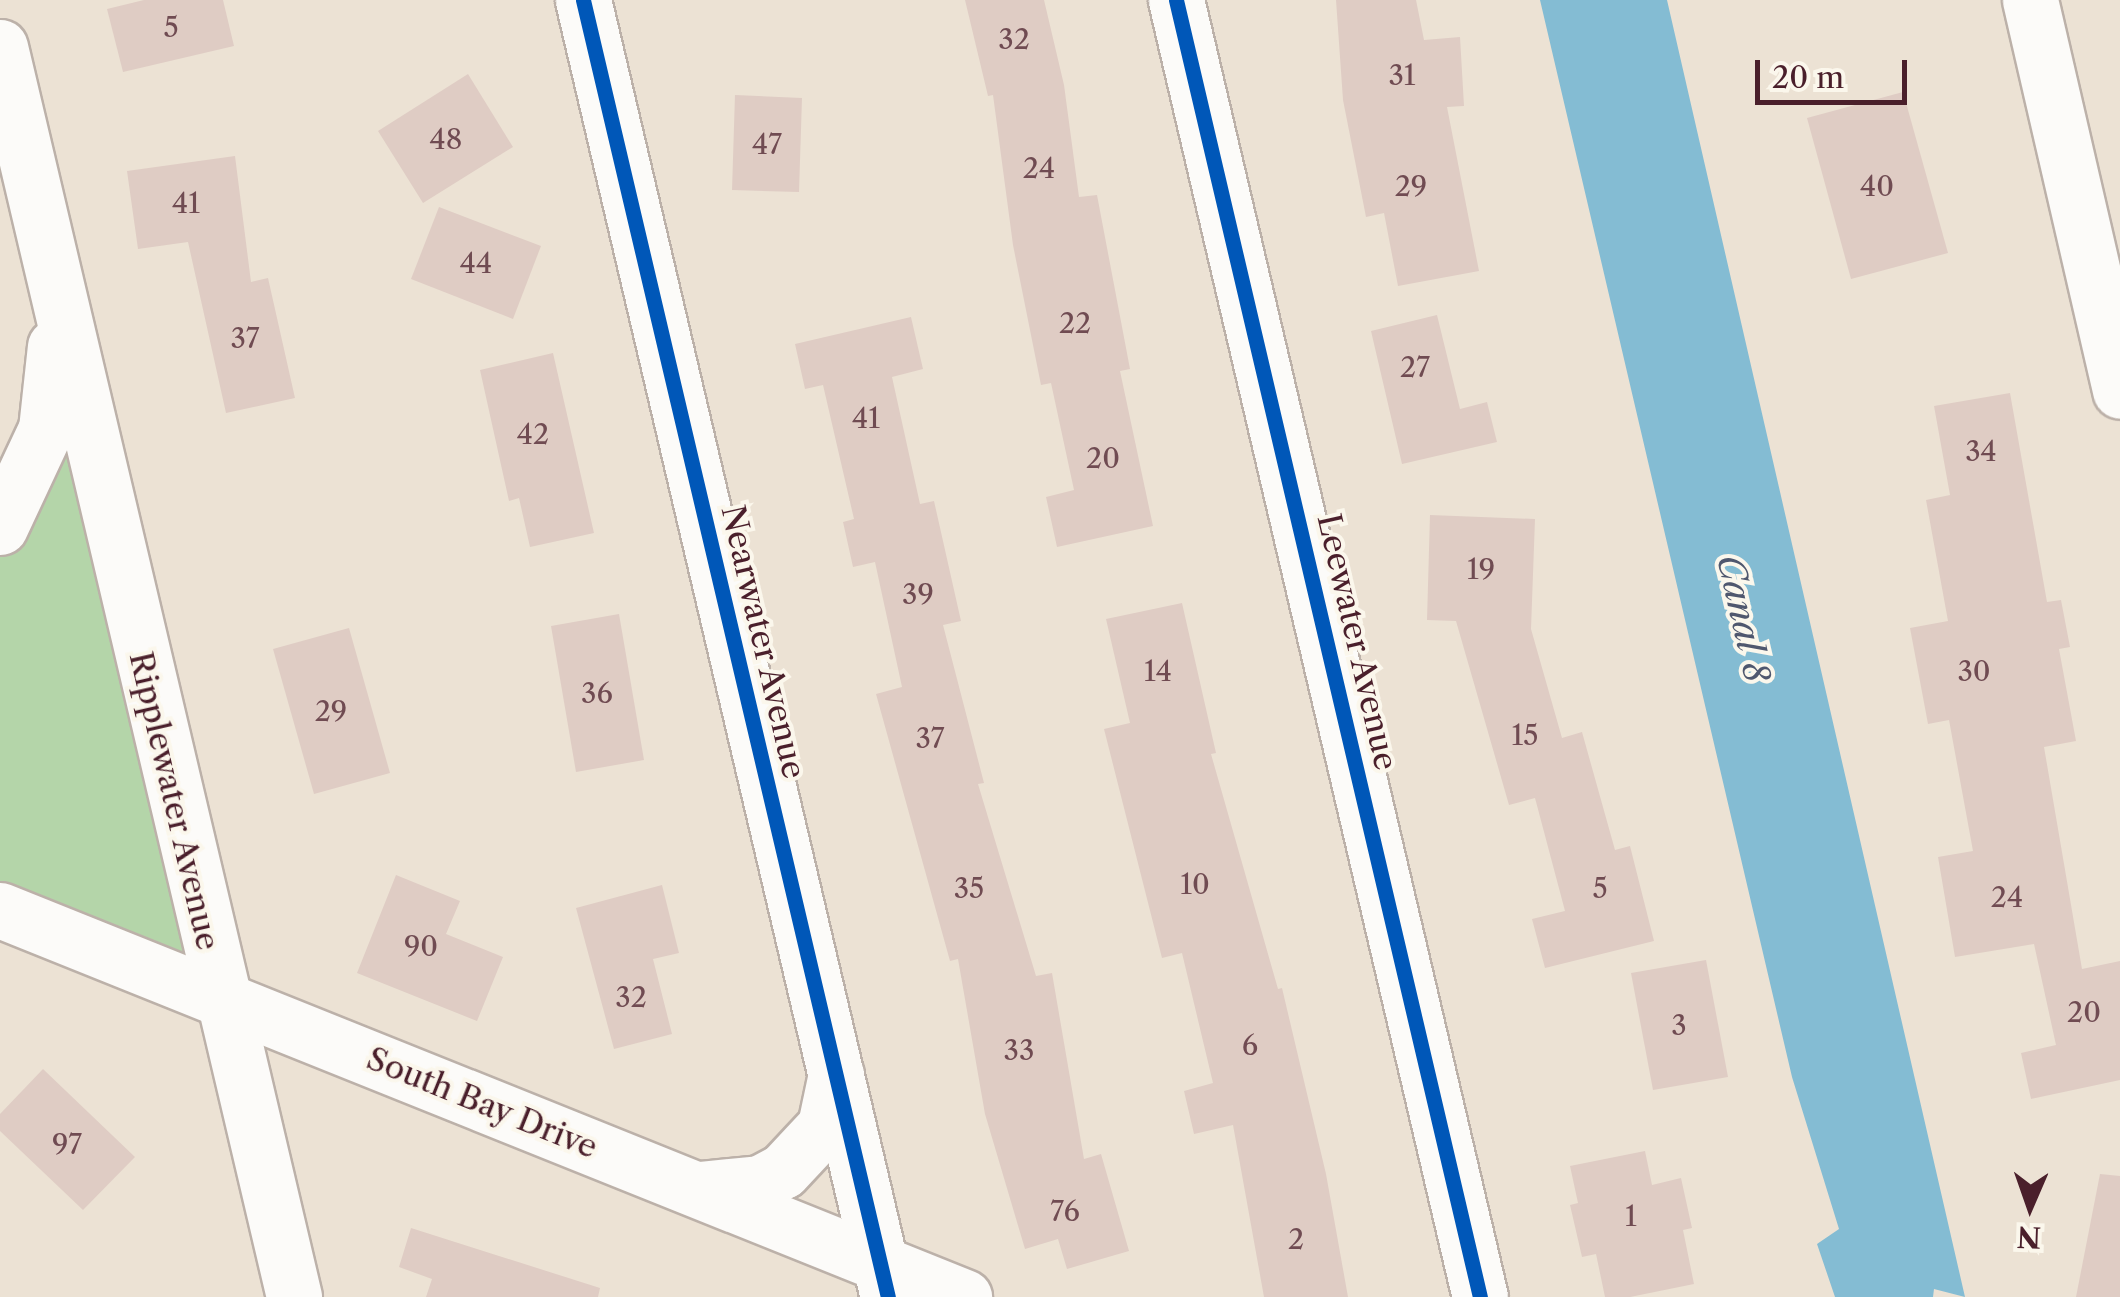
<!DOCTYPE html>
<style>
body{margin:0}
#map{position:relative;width:2120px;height:1297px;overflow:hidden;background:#ece2d4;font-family:"Libre Caslon Text",serif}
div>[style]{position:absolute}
.green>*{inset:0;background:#b4d5a9}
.water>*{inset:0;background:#84bcd3}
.building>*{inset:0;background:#dfccc4}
.roads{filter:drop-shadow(2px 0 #bcb1a9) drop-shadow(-2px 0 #bcb1a9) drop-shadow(0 2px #bcb1a9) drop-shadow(0 -2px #bcb1a9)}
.minor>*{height:55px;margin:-27.5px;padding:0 27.5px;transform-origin:27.5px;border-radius:27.5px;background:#fcfbf9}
.cycleway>*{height:15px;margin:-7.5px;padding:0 7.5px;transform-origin:7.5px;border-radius:7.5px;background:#0057b8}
span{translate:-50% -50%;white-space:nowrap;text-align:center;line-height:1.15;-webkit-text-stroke:8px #fbf7ec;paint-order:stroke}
.number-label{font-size:28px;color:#704b52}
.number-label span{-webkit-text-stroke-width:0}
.street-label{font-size:32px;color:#4a1f2b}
.water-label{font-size:35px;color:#4f576e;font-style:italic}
.north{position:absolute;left:1980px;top:1157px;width:100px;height:100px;-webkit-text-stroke:8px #fbf7ec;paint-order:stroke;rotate:182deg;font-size:28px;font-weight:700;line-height:40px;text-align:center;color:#4a1f2b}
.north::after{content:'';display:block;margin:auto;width:35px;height:45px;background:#4a1f2b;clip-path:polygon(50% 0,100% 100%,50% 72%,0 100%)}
.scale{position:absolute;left:1755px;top:60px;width:152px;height:45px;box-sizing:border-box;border:5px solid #4a1f2b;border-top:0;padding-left:12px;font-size:30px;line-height:35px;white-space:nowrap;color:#4a1f2b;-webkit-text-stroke:8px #fbf7ec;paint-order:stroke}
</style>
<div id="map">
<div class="green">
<div style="clip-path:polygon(61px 351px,211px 989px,0 905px,0 543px)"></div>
</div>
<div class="water">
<div style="clip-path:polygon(1540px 0,1667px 0,1965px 1297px,1934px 1289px,1933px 1297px,1835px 1297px,1817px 1244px,1839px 1229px,1792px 1077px)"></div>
</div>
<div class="building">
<div style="clip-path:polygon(144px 0,223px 0,234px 46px,123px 72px,107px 9px)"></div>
<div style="clip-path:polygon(965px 0,1044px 0,1064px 85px,1079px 197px,1097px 195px,1130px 369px,1120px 371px,1153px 526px,1057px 547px,1046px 497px,1074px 490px,1051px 383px,1041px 385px,1013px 245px,993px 95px,988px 96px)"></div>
<div style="clip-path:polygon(1336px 0,1416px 0,1424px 40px,1460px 37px,1464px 106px,1447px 107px,1479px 271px,1398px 286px,1384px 213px,1366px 217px,1343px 100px)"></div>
<div style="clip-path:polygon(468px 74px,513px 147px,423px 203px,378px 131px)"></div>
<div style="clip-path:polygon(1903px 92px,1948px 253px,1851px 279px,1807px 118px)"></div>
<div style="clip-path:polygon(735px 95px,802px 98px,799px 192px,732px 190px)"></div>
<div style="clip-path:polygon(235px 156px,251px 282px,268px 278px,295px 398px,226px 413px,188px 242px,138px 249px,127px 171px)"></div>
<div style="clip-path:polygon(439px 207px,541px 246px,513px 319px,411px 279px)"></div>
<div style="clip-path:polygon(1437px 315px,1460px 409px,1487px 402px,1497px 442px,1402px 464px,1371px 331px)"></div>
<div style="clip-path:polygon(911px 317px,923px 369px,892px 377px,920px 504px,934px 501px,961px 621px,943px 625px,984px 783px,978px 784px,1036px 976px,1052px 973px,1084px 1159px,1101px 1154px,1129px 1251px,1067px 1269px,1058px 1239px,1025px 1249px,985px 1114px,958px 959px,950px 961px,876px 694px,902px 687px,875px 562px,853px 567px,843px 522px,854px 519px,823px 385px,805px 389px,795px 344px)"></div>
<div style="clip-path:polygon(553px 353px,594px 533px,530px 547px,519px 498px,509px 501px,480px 370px)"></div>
<div style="clip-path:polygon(2010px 393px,2047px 602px,2061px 600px,2070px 647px,2059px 649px,2076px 741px,2044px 747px,2082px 969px,2120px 961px,2120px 1080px,2031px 1099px,2021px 1053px,2056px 1045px,2034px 944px,1955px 957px,1938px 857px,1973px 851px,1949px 720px,1928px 724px,1910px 628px,1948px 621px,1926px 500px,1950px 495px,1934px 406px)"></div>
<div style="clip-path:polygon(1430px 515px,1535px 519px,1531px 629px,1562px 738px,1582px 732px,1615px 850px,1630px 846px,1654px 941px,1545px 968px,1532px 919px,1565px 911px,1535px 798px,1509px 805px,1456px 621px,1427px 620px)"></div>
<div style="clip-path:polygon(1182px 603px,1216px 753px,1211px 754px,1278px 989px,1282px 988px,1326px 1174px,1348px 1297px,1264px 1297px,1233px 1125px,1194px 1134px,1184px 1091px,1213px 1083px,1182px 953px,1162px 958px,1104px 729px,1130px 723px,1106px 619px)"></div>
<div style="clip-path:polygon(619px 614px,644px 760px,576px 772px,551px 626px)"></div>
<div style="clip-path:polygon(349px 628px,390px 773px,314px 794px,273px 649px)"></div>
<div style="clip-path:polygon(396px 875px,460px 901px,446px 934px,503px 957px,477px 1021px,357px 973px)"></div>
<div style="clip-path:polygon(662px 885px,679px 953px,653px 959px,672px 1034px,614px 1049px,576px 908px)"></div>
<div style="clip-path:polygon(1706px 960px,1728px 1077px,1653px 1090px,1631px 973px)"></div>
<div style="clip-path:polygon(43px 1069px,135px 1157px,83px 1210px,0 1131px,0 1114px)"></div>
<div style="clip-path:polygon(1645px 1151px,1652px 1185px,1681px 1178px,1692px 1228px,1683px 1230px,1694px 1284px,1630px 1297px,1605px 1297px,1596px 1254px,1582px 1257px,1570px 1205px,1578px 1203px,1570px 1166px)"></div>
<div style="clip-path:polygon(2100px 1174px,2120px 1176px,2120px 1297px,2076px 1297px)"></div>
<div style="clip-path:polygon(411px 1228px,600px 1288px,598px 1297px,426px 1297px,432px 1279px,399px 1267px)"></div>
</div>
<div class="roads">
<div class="minor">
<div style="left:583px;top:0;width:1332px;rotate:76.77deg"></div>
<div style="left:1176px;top:0;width:1332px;rotate:76.81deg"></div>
<div style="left:2030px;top:0;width:401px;rotate:77deg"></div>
<div style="left:0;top:47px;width:1284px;rotate:76.76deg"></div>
<div style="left:0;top:527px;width:108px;rotate:-64.9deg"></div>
<div style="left:46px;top:429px;width:83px;rotate:-83.8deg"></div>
<div style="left:0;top:910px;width:1039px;rotate:21.87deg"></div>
<div style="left:699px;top:1189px;width:61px;rotate:-5.6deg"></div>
<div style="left:760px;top:1183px;width:26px;rotate:-28deg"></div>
<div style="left:783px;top:1171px;width:62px;rotate:-47deg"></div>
<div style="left:825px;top:1126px;width:53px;rotate:-78.1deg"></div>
</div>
</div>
<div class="cycleway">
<div style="left:583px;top:0;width:1332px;rotate:76.77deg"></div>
<div style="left:1176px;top:0;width:1332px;rotate:76.81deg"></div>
</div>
<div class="number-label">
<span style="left:171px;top:27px">5</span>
<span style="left:1014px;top:39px">32</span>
<span style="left:1402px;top:75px">31</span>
<span style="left:446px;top:139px">48</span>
<span style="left:767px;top:144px">47</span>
<span style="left:1039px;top:168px">24</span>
<span style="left:1411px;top:186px">29</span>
<span style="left:1877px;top:186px">40</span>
<span style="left:186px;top:203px">41</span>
<span style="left:476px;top:263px">44</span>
<span style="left:1075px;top:323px">22</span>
<span style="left:245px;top:338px">37</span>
<span style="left:1415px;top:367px">27</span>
<span style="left:866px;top:418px">41</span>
<span style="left:533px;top:434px">42</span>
<span style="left:1981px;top:451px">34</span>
<span style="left:1103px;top:458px">20</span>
<span style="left:1481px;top:569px">19</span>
<span style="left:918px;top:594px">39</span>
<span style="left:1158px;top:671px">14</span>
<span style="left:1974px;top:671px">30</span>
<span style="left:597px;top:693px">36</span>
<span style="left:331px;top:711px">29</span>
<span style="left:1525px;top:735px">15</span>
<span style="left:930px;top:738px">37</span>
<span style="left:1195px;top:884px">10</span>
<span style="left:969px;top:888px">35</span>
<span style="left:1600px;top:888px">5</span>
<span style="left:2007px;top:897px">24</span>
<span style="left:421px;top:946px">90</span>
<span style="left:631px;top:997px">32</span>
<span style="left:2084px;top:1012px">20</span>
<span style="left:1679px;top:1025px">3</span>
<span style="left:1250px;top:1045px">6</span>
<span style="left:1019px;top:1050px">33</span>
<span style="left:67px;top:1144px">97</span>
<span style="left:1065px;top:1211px">76</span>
<span style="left:1631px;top:1216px">1</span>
<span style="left:1296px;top:1239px">2</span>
</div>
<div class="street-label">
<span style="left:763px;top:642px;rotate:77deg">Nearwater Avenue</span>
<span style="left:1357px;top:642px;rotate:77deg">Leewater Avenue</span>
<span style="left:174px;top:801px;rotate:77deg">Ripplewater Avenue</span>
<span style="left:482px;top:1103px;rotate:22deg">South Bay Drive</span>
</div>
<div class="water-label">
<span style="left:1743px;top:618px;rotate:77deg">Canal 8</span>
</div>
<div class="north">N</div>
<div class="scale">20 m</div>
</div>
